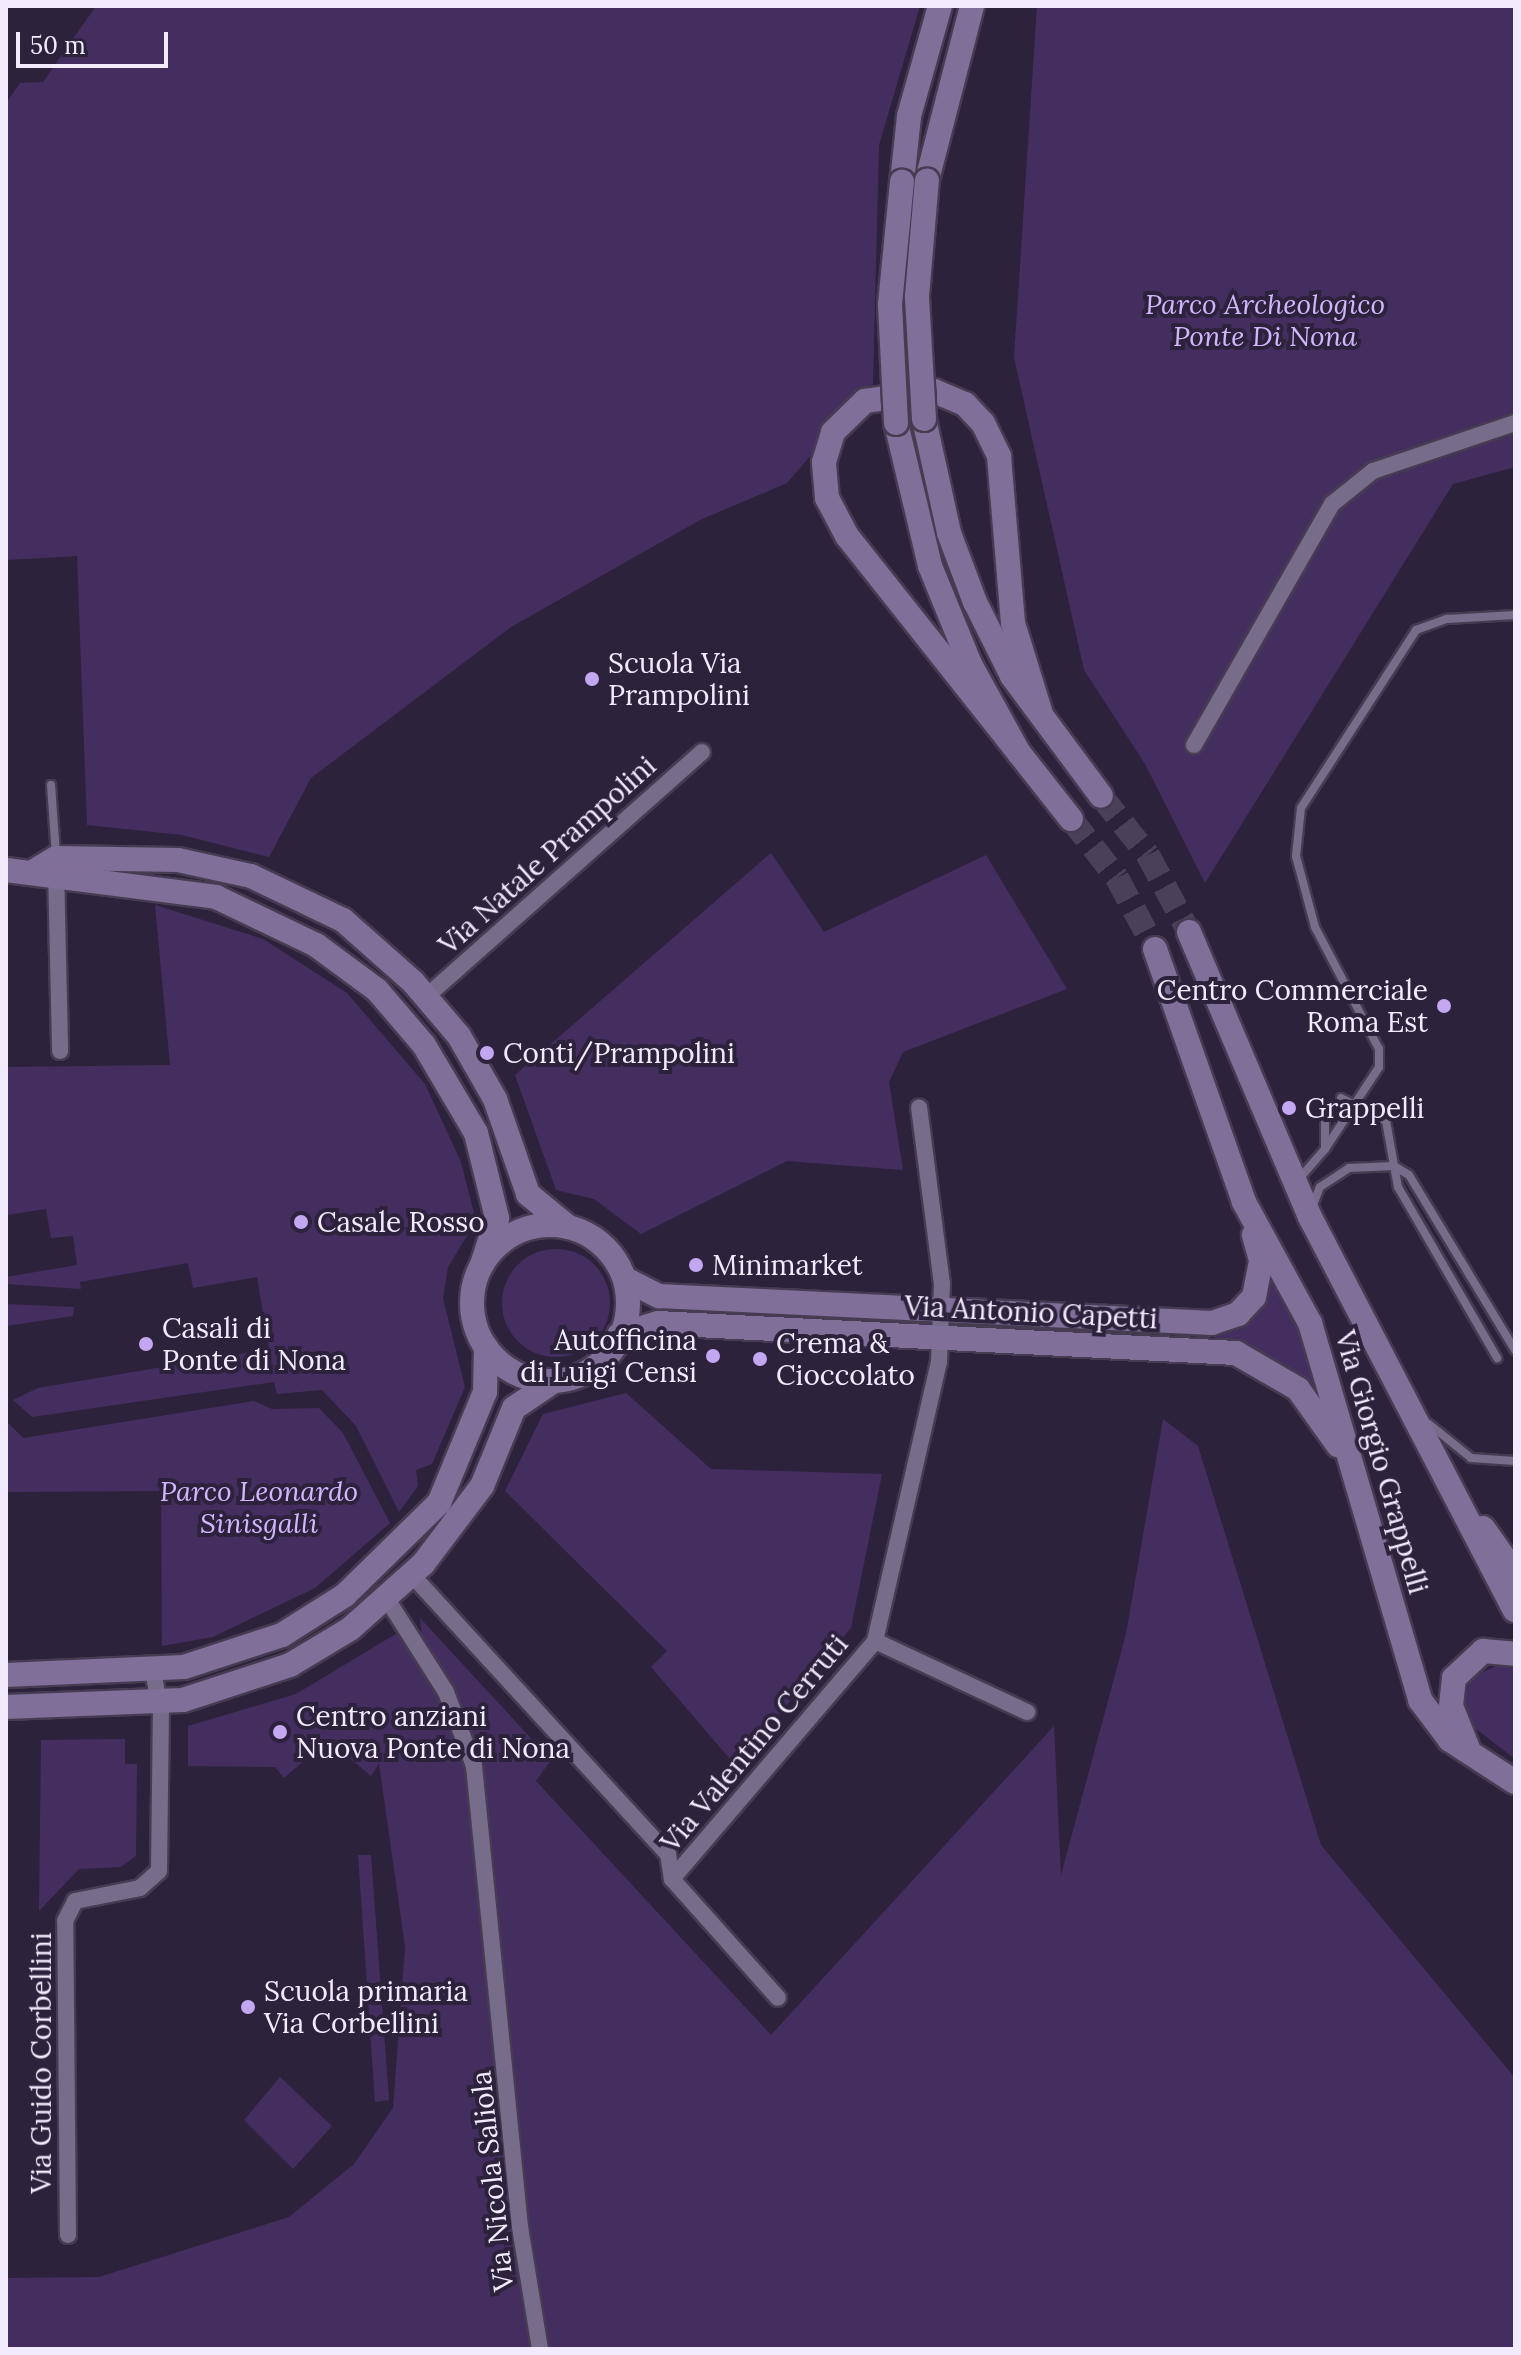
<!DOCTYPE html>
<style>
body{margin:0}
#map{position:relative;width:1521px;height:2355px;overflow:hidden;background:#2d223c;font-family:Lora,serif}
div>[style]{position:absolute}
.green>*{inset:0;background:#442e60}
.round{border-radius:50%}
.secondary-tunnel>*{height:24px;margin-top:-12px;transform-origin:0;background:repeating-linear-gradient(90deg,#4b4059 0 24px,transparent 0 36px)}
.roads{filter:drop-shadow(2px 0 #463c52) drop-shadow(-2px 0 #463c52) drop-shadow(0 2px #463c52) drop-shadow(0 -2px #463c52)}
.lane>*{height:8px;margin:-4px;padding:0 4px;transform-origin:4px;border-radius:4px;background:#786c8b}
.street>*{height:16px;margin:-8px;padding:0 8px;transform-origin:8px;border-radius:8px;background:#786c8b}
.secondary>*{height:24px;margin:-12px;padding:0 12px;transform-origin:12px;border-radius:12px;background:#806f99}
.secondary>.ring{margin:-12px;padding:0;box-sizing:content-box;background:none;border:24px solid #806f99;border-radius:50%}
.bridges{filter:drop-shadow(2px 0 #463c52) drop-shadow(-2px 0 #463c52) drop-shadow(0 2px #463c52) drop-shadow(0 -2px #463c52)}
.secondary-bridge>*{height:24px;margin:-12px;padding:0 12px;transform-origin:12px;border-radius:12px;background:#806f99}
.dots>*{width:22px;height:22px;translate:-50% -50%;box-sizing:border-box;border:4px solid #2d223c;border-radius:50%}
span{translate:-50% -50%;white-space:nowrap;text-align:center;line-height:1.15;-webkit-text-stroke:8px #2d223c;paint-order:stroke}
.park-label{font-size:28px;color:#d1b5fd;font-style:italic}
.poi-label{font-size:28px;color:#f2ebfd}
.left{translate:0 -50%;text-align:left}
.right{translate:-100% -50%;text-align:right}
.street-label{font-size:28px;color:#f2ebfd}
.frame{position:absolute;inset:0;border:8px solid #f2ebfd;pointer-events:none}
.scale{position:absolute;left:16px;top:32px;width:152px;height:36px;box-sizing:border-box;border:4px solid #f2ebfd;border-top:0;padding-left:10px;font-size:24px;line-height:28px;white-space:nowrap;color:#f2ebfd;-webkit-text-stroke:6px #2d223c;paint-order:stroke}
</style>
<div id="map">
<div class="green">
<div style="clip-path:polygon(96px 6px,920px 6px,879px 145px,873px 383px,787px 483px,700px 520px,511px 627px,311px 778px,269px 857px,182px 835px,87px 825px,77px 556px,6px 560px,6px 103px,20px 83px,43px 82px)"></div>
<div style="clip-path:polygon(1037px 6px,1515px 6px,1515px 467px,1453px 484px,1205px 883px,1145px 764px,1084px 670px,1014px 357px)"></div>
<div style="clip-path:polygon(771px 853px,824px 932px,986px 855px,1067px 989px,903px 1052px,889px 1082px,903px 1170px,787px 1161px,641px 1234px,594px 1199px,556px 1190px,515px 1075px)"></div>
<div style="clip-path:polygon(155px 905px,263px 939px,347px 993px,425px 1084px,461px 1162px,476px 1221px,448px 1267px,443px 1298px,465px 1387px,432px 1464px,416px 1470px,418px 1486px,399px 1512px,356px 1426px,322px 1390px,277px 1394px,274px 1382px,32px 1417px,13px 1400px,38px 1388px,269px 1349px,257px 1277px,193px 1288px,188px 1263px,80px 1282px,81px 1289px,6px 1284px,6px 1277px,77px 1265px,73px 1236px,51px 1238px,46px 1209px,6px 1215px,6px 1067px,170px 1065px)"></div>
<div class="round" style="left:502px;top:1249px;width:108px;height:108px"></div>
<div style="clip-path:polygon(1272px 1275px,1295px 1323px,1324px 1390px,1263px 1353px,1211px 1339px,1240px 1326px)"></div>
<div style="clip-path:polygon(6px 1304px,74px 1307px,73px 1316px,6px 1326px)"></div>
<div style="clip-path:polygon(626px 1393px,711px 1469px,882px 1474px,851px 1628px,736px 1766px,651px 1667px,667px 1651px,505px 1491px,543px 1414px)"></div>
<div style="clip-path:polygon(254px 1401px,272px 1409px,319px 1408px,343px 1433px,390px 1523px,315px 1588px,213px 1637px,162px 1646px,161px 1491px,6px 1492px,6px 1421px,23px 1438px)"></div>
<div style="clip-path:polygon(1163px 1419px,1198px 1446px,1321px 1845px,1515px 2078px,1515px 2349px,6px 2349px,6px 2278px,99px 2277px,289px 2217px,354px 2164px,393px 2108px,405px 1947px,379px 1763px,371px 1776px,328px 1740px,284px 1778px,275px 1767px,188px 1766px,188px 1726px,296px 1694px,399px 1632px,426px 1678px,420px 1618px,551px 1760px,536px 1781px,771px 2035px,1054px 1726px,1061px 1875px,1126px 1634px)"></div>
<div style="clip-path:polygon(1504px 1663px,1515px 1666px,1515px 1759px,1471px 1725px,1464px 1702px,1471px 1677px)"></div>
<div style="clip-path:polygon(125px 1739px,125px 1764px,137px 1764px,136px 1856px,121px 1867px,79px 1869px,39px 1911px,41px 1740px)"></div>
<div style="clip-path:polygon(358px 1855px,371px 1855px,389px 2100px,375px 2102px)"></div>
<div style="clip-path:polygon(280px 2077px,332px 2126px,293px 2169px,244px 2120px)"></div>
</div>
<div class="secondary-tunnel">
<div style="left:1101px;top:796px;width:75px;rotate:51.5deg"></div>
<div style="left:1148px;top:855px;width:87px;rotate:62deg"></div>
<div style="left:1071px;top:819px;width:75px;rotate:52.1deg"></div>
<div style="left:1117px;top:878px;width:81px;rotate:61.8deg"></div>
</div>
<div class="roads">
<div class="lane">
<div style="left:51px;top:785px;width:69px;rotate:85.9deg"></div>
<div style="left:1341px;top:1098px;width:51px;rotate:27.1deg"></div>
<div style="left:1386px;top:1121px;width:67px;rotate:79.7deg"></div>
<div style="left:1398px;top:1187px;width:198px;rotate:59.9deg"></div>
<div style="left:1325px;top:1149px;width:98px;rotate:-56.6deg"></div>
<div style="left:1379px;top:1067px;width:18px;rotate:-90deg"></div>
<div style="left:1379px;top:1049px;width:138px;rotate:-117.7deg"></div>
<div style="left:1315px;top:927px;width:73px;rotate:-105deg"></div>
<div style="left:1296px;top:856px;width:48px;rotate:-84.1deg"></div>
<div style="left:1301px;top:808px;width:212px;rotate:-57.1deg"></div>
<div style="left:1416px;top:630px;width:33px;rotate:-20deg"></div>
<div style="left:1447px;top:619px;width:68px;rotate:-3.4deg"></div>
<div style="left:1298px;top:1180px;width:41px;rotate:-48.9deg"></div>
<div style="left:1325px;top:1149px;width:38px;rotate:-90deg"></div>
<div style="left:1313px;top:1205px;width:19px;rotate:-69deg"></div>
<div style="left:1320px;top:1187px;width:35px;rotate:-33deg"></div>
<div style="left:1349px;top:1168px;width:45px;rotate:-2.5deg"></div>
<div style="left:1394px;top:1166px;width:17px;rotate:31deg"></div>
<div style="left:1409px;top:1175px;width:205px;rotate:58.8deg"></div>
<div style="left:1429px;top:1424px;width:54px;rotate:39deg"></div>
<div style="left:1471px;top:1458px;width:44px;rotate:3.9deg"></div>
</div>
<div class="street">
<div style="left:1194px;top:745px;width:278px;rotate:-60.2deg"></div>
<div style="left:1332px;top:504px;width:53px;rotate:-38.8deg"></div>
<div style="left:1373px;top:471px;width:150px;rotate:-18.7deg"></div>
<div style="left:56px;top:869px;width:182px;rotate:88.7deg"></div>
<div style="left:426px;top:997px;width:369px;rotate:-41.6deg"></div>
<div style="left:412px;top:1575px;width:379px;rotate:47.5deg"></div>
<div style="left:668px;top:1854px;width:25px;rotate:81deg"></div>
<div style="left:672px;top:1879px;width:313px;rotate:-49.5deg"></div>
<div style="left:875px;top:1641px;width:286px;rotate:-77.1deg"></div>
<div style="left:939px;top:1362px;width:78px;rotate:-87.8deg"></div>
<div style="left:942px;top:1284px;width:178px;rotate:-97.4deg"></div>
<div style="left:387px;top:1599px;width:110px;rotate:57.6deg"></div>
<div style="left:446px;top:1692px;width:79px;rotate:69.3deg"></div>
<div style="left:474px;top:1766px;width:463px;rotate:84.3deg"></div>
<div style="left:520px;top:2227px;width:124px;rotate:80.7deg"></div>
<div style="left:875px;top:1641px;width:168px;rotate:25deg"></div>
<div style="left:672px;top:1879px;width:159px;rotate:48.3deg"></div>
<div style="left:68px;top:2235px;width:314px;rotate:-90.5deg"></div>
<div style="left:65px;top:1921px;width:22px;rotate:-63deg"></div>
<div style="left:75px;top:1901px;width:66px;rotate:-11.3deg"></div>
<div style="left:140px;top:1888px;width:25px;rotate:-42deg"></div>
<div style="left:159px;top:1871px;width:158px;rotate:-89.3deg"></div>
<div style="left:161px;top:1713px;width:43px;rotate:-100.8deg"></div>
</div>
<div class="secondary">
<div style="left:927px;top:180px;width:180px;rotate:-75.5deg"></div>
<div style="left:902px;top:182px;width:66px;rotate:-83.9deg"></div>
<div style="left:909px;top:116px;width:114px;rotate:-74.3deg"></div>
<div style="left:924px;top:419px;width:117px;rotate:77.6deg"></div>
<div style="left:949px;top:533px;width:74px;rotate:69.4deg"></div>
<div style="left:975px;top:602px;width:83px;rotate:63.4deg"></div>
<div style="left:1012px;top:676px;width:149px;rotate:53.4deg"></div>
<div style="left:896px;top:423px;width:147px;rotate:76.6deg"></div>
<div style="left:930px;top:566px;width:106px;rotate:67.8deg"></div>
<div style="left:970px;top:664px;width:102px;rotate:61.2deg"></div>
<div style="left:1019px;top:753px;width:84px;rotate:51.8deg"></div>
<div style="left:1019px;top:753px;width:277px;rotate:-128.4deg"></div>
<div style="left:847px;top:536px;width:43px;rotate:-117.8deg"></div>
<div style="left:827px;top:498px;width:36px;rotate:-95deg"></div>
<div style="left:824px;top:462px;width:31px;rotate:-73deg"></div>
<div style="left:833px;top:432px;width:45px;rotate:-44.1deg"></div>
<div style="left:865px;top:401px;width:70px;rotate:-8.2deg"></div>
<div style="left:934px;top:391px;width:34px;rotate:23deg"></div>
<div style="left:965px;top:404px;width:26px;rotate:47deg"></div>
<div style="left:983px;top:423px;width:37px;rotate:64deg"></div>
<div style="left:999px;top:456px;width:168px;rotate:85.2deg"></div>
<div style="left:1013px;top:623px;width:95px;rotate:72.9deg"></div>
<div style="left:6px;top:870px;width:212px;rotate:7.3deg"></div>
<div style="left:216px;top:897px;width:111px;rotate:25.6deg"></div>
<div style="left:316px;top:945px;width:76px;rotate:36.4deg"></div>
<div style="left:377px;top:990px;width:72px;rotate:49.5deg"></div>
<div style="left:424px;top:1045px;width:102px;rotate:59.4deg"></div>
<div style="left:476px;top:1133px;width:88px;rotate:76.1deg"></div>
<div style="left:497px;top:1218px;width:49px;rotate:107.7deg"></div>
<div style="left:36px;top:870px;width:23px;rotate:-31deg"></div>
<div style="left:56px;top:858px;width:122px;rotate:0.9deg"></div>
<div style="left:178px;top:860px;width:75px;rotate:12.4deg"></div>
<div style="left:251px;top:876px;width:102px;rotate:25.6deg"></div>
<div style="left:343px;top:920px;width:94px;rotate:41.5deg"></div>
<div style="left:413px;top:982px;width:71px;rotate:49.6deg"></div>
<div style="left:459px;top:1036px;width:73px;rotate:60.3deg"></div>
<div style="left:495px;top:1099px;width:101px;rotate:70.8deg"></div>
<div style="left:528px;top:1194px;width:52px;rotate:39.5deg"></div>
<div style="left:1189px;top:932px;width:310px;rotate:67deg"></div>
<div style="left:1310px;top:1217px;width:443px;rotate:62.5deg"></div>
<div style="left:1155px;top:949px;width:268px;rotate:70.6deg"></div>
<div style="left:1244px;top:1202px;width:138px;rotate:61.4deg"></div>
<div style="left:1310px;top:1323px;width:393px;rotate:73.7deg"></div>
<div style="left:1420px;top:1700px;width:50px;rotate:53.1deg"></div>
<div style="left:1450px;top:1740px;width:77px;rotate:32.9deg"></div>
<div class="ring" style="left:472px;top:1225px;width:132px;height:132px"></div>
<div style="left:627px;top:1280px;width:36px;rotate:27deg"></div>
<div style="left:659px;top:1296px;width:554px;rotate:2.8deg"></div>
<div style="left:1212px;top:1323px;width:28px;rotate:-19deg"></div>
<div style="left:1238px;top:1314px;width:23px;rotate:-47deg"></div>
<div style="left:1254px;top:1297px;width:38px;rotate:-79deg"></div>
<div style="left:1261px;top:1260px;width:26px;rotate:-106deg"></div>
<div style="left:619px;top:1335px;width:41px;rotate:-17.1deg"></div>
<div style="left:658px;top:1323px;width:579px;rotate:2.97deg"></div>
<div style="left:1236px;top:1353px;width:72px;rotate:30.1deg"></div>
<div style="left:1298px;top:1389px;width:69px;rotate:54.5deg"></div>
<div style="left:1483px;top:1528px;width:55px;rotate:54.6deg"></div>
<div style="left:6px;top:1675px;width:178px;rotate:-2.6deg"></div>
<div style="left:184px;top:1667px;width:103px;rotate:-18.1deg"></div>
<div style="left:282px;top:1635px;width:75px;rotate:-32.4deg"></div>
<div style="left:345px;top:1595px;width:132px;rotate:-44.4deg"></div>
<div style="left:439px;top:1503px;width:120px;rotate:-67.5deg"></div>
<div style="left:485px;top:1392px;width:45px;rotate:-88.7deg"></div>
<div style="left:6px;top:1707px;width:177px;rotate:-2.3deg"></div>
<div style="left:183px;top:1700px;width:113px;rotate:-18.1deg"></div>
<div style="left:290px;top:1665px;width:70px;rotate:-31deg"></div>
<div style="left:350px;top:1629px;width:98px;rotate:-41.7deg"></div>
<div style="left:423px;top:1564px;width:98px;rotate:-52.9deg"></div>
<div style="left:482px;top:1486px;width:84px;rotate:-67.7deg"></div>
<div style="left:514px;top:1408px;width:48px;rotate:-34deg"></div>
<div style="left:1469px;top:1751px;width:48px;rotate:-111.8deg"></div>
<div style="left:1451px;top:1706px;width:28px;rotate:-84deg"></div>
<div style="left:1454px;top:1678px;width:40px;rotate:-43deg"></div>
<div style="left:1483px;top:1651px;width:32px;rotate:5deg"></div>
</div>
</div>
<div class="bridges">
<div class="secondary-bridge">
<div style="left:924px;top:419px;width:123px;rotate:-93.3deg"></div>
<div style="left:917px;top:296px;width:116px;rotate:-85.1deg"></div>
<div style="left:896px;top:423px;width:119px;rotate:-92.9deg"></div>
<div style="left:890px;top:304px;width:123px;rotate:-84.4deg"></div>
</div>
</div>
<div class="dots">
<div style="left:592px;top:679px;background:#c4a7f1"></div>
<div style="left:1444px;top:1006px;background:#c4a7f1"></div>
<div style="left:487px;top:1053px;background:#c4a7f1"></div>
<div style="left:1289px;top:1108px;background:#c4a7f1"></div>
<div style="left:301px;top:1222px;background:#c4a7f1"></div>
<div style="left:696px;top:1265px;background:#c4a7f1"></div>
<div style="left:146px;top:1344px;background:#c4a7f1"></div>
<div style="left:713px;top:1356px;background:#c4a7f1"></div>
<div style="left:760px;top:1359px;background:#c4a7f1"></div>
<div style="left:280px;top:1732px;background:#c4a7f1"></div>
<div style="left:248px;top:2007px;background:#c4a7f1"></div>
</div>
<div class="park-label">
<span style="left:1265px;top:320px">Parco Archeologico<br>Ponte Di Nona</span>
<span style="left:259px;top:1507px">Parco Leonardo<br>Sinisgalli</span>
</div>
<div class="poi-label">
<span class="left" style="left:608px;top:679px">Scuola Via<br>Prampolini</span>
<span class="right" style="left:1428px;top:1006px">Centro Commerciale<br>Roma Est</span>
<span class="left" style="left:503px;top:1053px">Conti/Prampolini</span>
<span class="left" style="left:1305px;top:1108px">Grappelli</span>
<span class="left" style="left:317px;top:1222px">Casale Rosso</span>
<span class="left" style="left:712px;top:1265px">Minimarket</span>
<span class="left" style="left:162px;top:1344px">Casali di<br>Ponte di Nona</span>
<span class="right" style="left:697px;top:1356px">Autofficina<br>di Luigi Censi</span>
<span class="left" style="left:776px;top:1359px">Crema &amp;<br>Cioccolato</span>
<span class="left" style="left:296px;top:1732px">Centro anziani<br>Nuova Ponte di Nona</span>
<span class="left" style="left:264px;top:2007px">Scuola primaria<br>Via Corbellini</span>
</div>
<div class="street-label">
<span style="left:547px;top:855px;rotate:-42deg">Via Natale Prampolini</span>
<span style="left:1031px;top:1312px;rotate:3deg">Via Antonio Capetti</span>
<span style="left:1382px;top:1462px;rotate:74deg">Via Giorgio Grappelli</span>
<span style="left:754px;top:1743px;rotate:-50deg">Via Valentino Cerruti</span>
<span style="left:41px;top:2063px;rotate:-90deg">Via Guido Corbellini</span>
<span style="left:492px;top:2181px;rotate:-96deg">Via Nicola Saliola</span>
</div>
<div class="frame"></div>
<div class="scale">50 m</div>
</div>
